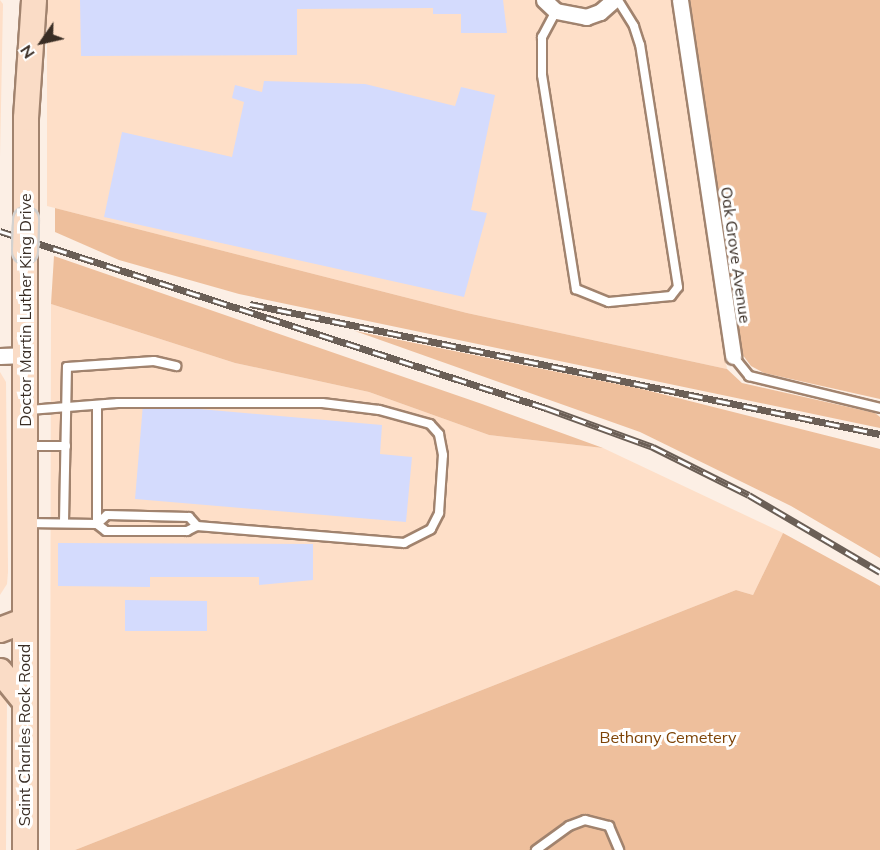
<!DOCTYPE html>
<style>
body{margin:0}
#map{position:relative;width:880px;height:850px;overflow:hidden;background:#fcefe5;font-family:Mulish,sans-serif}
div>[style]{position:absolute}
.built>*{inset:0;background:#fedfc8}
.green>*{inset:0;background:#eebf9c}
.building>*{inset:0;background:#d4dbfd}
.roads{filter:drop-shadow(2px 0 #a1836e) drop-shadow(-2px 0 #a1836e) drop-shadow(0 2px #a1836e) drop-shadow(0 -2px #a1836e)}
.lane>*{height:8px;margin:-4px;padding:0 4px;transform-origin:4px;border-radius:4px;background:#fff}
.street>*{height:15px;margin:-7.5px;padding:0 7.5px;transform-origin:7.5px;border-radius:7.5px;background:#fff}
.primary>*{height:24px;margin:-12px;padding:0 12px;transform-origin:12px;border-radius:12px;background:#fadcc6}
.rail>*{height:7px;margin-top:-3.5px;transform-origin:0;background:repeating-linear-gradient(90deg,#fff 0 14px,#6b5f56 0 28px);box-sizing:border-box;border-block:2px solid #6b5f56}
.bridges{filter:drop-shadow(2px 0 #d3d1cf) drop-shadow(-2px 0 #d3d1cf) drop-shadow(0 2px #d3d1cf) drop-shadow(0 -2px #d3d1cf)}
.primary-bridge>*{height:24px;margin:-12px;padding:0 12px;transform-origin:12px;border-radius:12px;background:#fadcc6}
span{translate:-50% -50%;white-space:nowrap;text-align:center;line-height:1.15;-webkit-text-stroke:6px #fff;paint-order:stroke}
.street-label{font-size:16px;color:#392d24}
.park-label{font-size:16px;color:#7d4306}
.north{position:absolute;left:12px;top:12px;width:60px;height:60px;-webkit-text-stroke:4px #fff;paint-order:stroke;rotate:236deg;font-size:16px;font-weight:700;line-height:24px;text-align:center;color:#392d24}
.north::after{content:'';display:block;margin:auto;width:21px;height:27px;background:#392d24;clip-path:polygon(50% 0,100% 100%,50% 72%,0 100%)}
</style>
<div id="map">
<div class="built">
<div style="clip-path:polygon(0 0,3px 4px,0 157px)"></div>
<div style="clip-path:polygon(47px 0,671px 0,727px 369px,467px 313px,47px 206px)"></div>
<div style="clip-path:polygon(51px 304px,235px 363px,369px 392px,489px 435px,603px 448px,783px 533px,753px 595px,736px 590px,75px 850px,50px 850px)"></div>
<div style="clip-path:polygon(0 372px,6px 382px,8px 572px,7px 584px,0 595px)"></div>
<div style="clip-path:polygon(0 680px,7px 696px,6px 850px,0 850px)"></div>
</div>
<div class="green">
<div style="clip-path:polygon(690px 0,880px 0,880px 399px,764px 373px,751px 366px,742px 354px)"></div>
<div style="clip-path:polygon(55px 208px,467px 313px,727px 369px,742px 383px,875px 413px,880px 417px,880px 428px,239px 294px,119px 260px,55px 232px)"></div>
<div style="clip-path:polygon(54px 256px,482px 404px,603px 448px,489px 435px,369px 392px,235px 363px,51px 304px)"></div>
<div style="clip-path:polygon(355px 331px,642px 389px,880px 449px,880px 558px,791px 506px,640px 432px)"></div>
<div style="clip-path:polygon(783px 533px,880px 586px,880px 850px,75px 850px,736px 590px,753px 595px)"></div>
</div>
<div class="building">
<div style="clip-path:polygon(80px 0,503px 0,507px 33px,461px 33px,461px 14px,433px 14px,433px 8px,297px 9px,297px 55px,81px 56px)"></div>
<div style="clip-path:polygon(264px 81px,365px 84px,455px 106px,461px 87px,495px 95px,471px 210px,487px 213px,464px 297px,104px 217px,122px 132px,232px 157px,244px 102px,232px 98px,235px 85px,262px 92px)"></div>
<div style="clip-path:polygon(143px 404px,382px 425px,380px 454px,412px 457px,406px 522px,135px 499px)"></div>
<div style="clip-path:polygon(58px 543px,313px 544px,313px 580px,259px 585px,259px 577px,150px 577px,150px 587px,58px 586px)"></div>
<div style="clip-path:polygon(125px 600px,207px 601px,207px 631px,125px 631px)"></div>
</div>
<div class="roads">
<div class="lane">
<div style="left:556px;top:11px;width:30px;rotate:118deg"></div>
<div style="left:542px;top:37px;width:38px;rotate:90deg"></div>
<div style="left:542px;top:75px;width:217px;rotate:81deg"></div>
<div style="left:576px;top:289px;width:35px;rotate:22deg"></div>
<div style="left:609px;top:302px;width:62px;rotate:-5.5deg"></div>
<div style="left:671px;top:296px;width:11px;rotate:-52deg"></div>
<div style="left:678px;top:287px;width:245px;rotate:-98.9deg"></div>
<div style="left:640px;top:45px;width:20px;rotate:-108deg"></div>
<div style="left:634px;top:26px;width:31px;rotate:-122deg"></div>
<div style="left:733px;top:356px;width:26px;rotate:51deg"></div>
<div style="left:749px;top:376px;width:135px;rotate:13.7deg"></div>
<div style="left:97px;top:405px;width:119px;rotate:90deg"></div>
<div style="left:28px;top:446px;width:38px"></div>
<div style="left:64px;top:522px;width:155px;rotate:-88.9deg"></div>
<div style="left:67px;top:367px;width:87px;rotate:-3.9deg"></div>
<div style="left:154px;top:361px;width:23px;rotate:13deg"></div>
<div style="left:27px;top:523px;width:70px;rotate:0.8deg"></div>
<div style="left:97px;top:524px;width:11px;rotate:38deg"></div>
<div style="left:106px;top:531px;width:81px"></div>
<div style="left:187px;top:531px;width:11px;rotate:-27deg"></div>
<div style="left:197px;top:526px;width:208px;rotate:4.7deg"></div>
<div style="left:404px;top:543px;width:30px;rotate:-27deg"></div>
<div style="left:431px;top:529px;width:18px;rotate:-63deg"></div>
<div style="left:439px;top:513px;width:58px;rotate:-86.1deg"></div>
<div style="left:443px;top:455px;width:21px;rotate:-101deg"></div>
<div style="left:439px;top:434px;width:13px;rotate:-132deg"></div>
<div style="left:430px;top:424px;width:53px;rotate:-164.6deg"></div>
<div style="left:379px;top:410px;width:57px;rotate:-173deg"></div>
<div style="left:322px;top:403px;width:204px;rotate:180deg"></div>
<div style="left:118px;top:403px;width:89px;rotate:175.5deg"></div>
<div style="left:97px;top:524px;width:13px;rotate:-42deg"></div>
<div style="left:107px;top:515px;width:82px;rotate:1.4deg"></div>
<div style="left:189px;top:517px;width:12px;rotate:48deg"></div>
<div style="left:536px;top:850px;width:41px;rotate:-36deg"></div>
<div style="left:569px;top:826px;width:17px;rotate:-21deg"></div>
<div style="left:585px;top:820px;width:25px;rotate:14deg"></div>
<div style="left:609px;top:826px;width:26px;rotate:67deg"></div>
</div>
<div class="street">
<div style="left:544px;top:0;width:16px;rotate:43deg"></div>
<div style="left:556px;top:11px;width:31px;rotate:11deg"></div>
<div style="left:586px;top:17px;width:15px;rotate:-20deg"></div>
<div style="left:600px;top:12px;width:18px;rotate:-41deg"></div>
<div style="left:680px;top:0;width:360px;rotate:81.5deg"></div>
<div style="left:0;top:356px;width:25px;rotate:-2deg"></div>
</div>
<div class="primary">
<div style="left:26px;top:220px;width:102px;rotate:-90deg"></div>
<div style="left:26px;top:118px;width:118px;rotate:-86.1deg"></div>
<div style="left:0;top:630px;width:26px;rotate:-21deg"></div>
<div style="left:0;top:671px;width:38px;rotate:51deg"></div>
<div style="left:25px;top:850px;width:599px;rotate:-90deg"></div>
</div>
</div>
<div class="rail">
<div style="left:0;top:231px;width:574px;rotate:17.96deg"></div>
<div style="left:546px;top:408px;width:114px;rotate:20deg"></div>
<div style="left:653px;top:447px;width:107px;rotate:26.6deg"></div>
<div style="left:749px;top:495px;width:152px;rotate:30.4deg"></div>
<div style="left:250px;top:304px;width:643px;rotate:11.66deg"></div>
</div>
<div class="bridges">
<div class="primary-bridge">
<div style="left:25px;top:251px;width:31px;rotate:-88deg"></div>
</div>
</div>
<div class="street-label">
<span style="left:736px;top:255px;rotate:82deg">Oak Grove Avenue</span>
<span style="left:25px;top:310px;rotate:-90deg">Doctor Martin Luther King Drive</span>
<span style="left:24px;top:735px;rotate:-90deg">Saint Charles Rock Road</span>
</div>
<div class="park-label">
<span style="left:668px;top:737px">Bethany Cemetery</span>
</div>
<div class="north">N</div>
</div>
